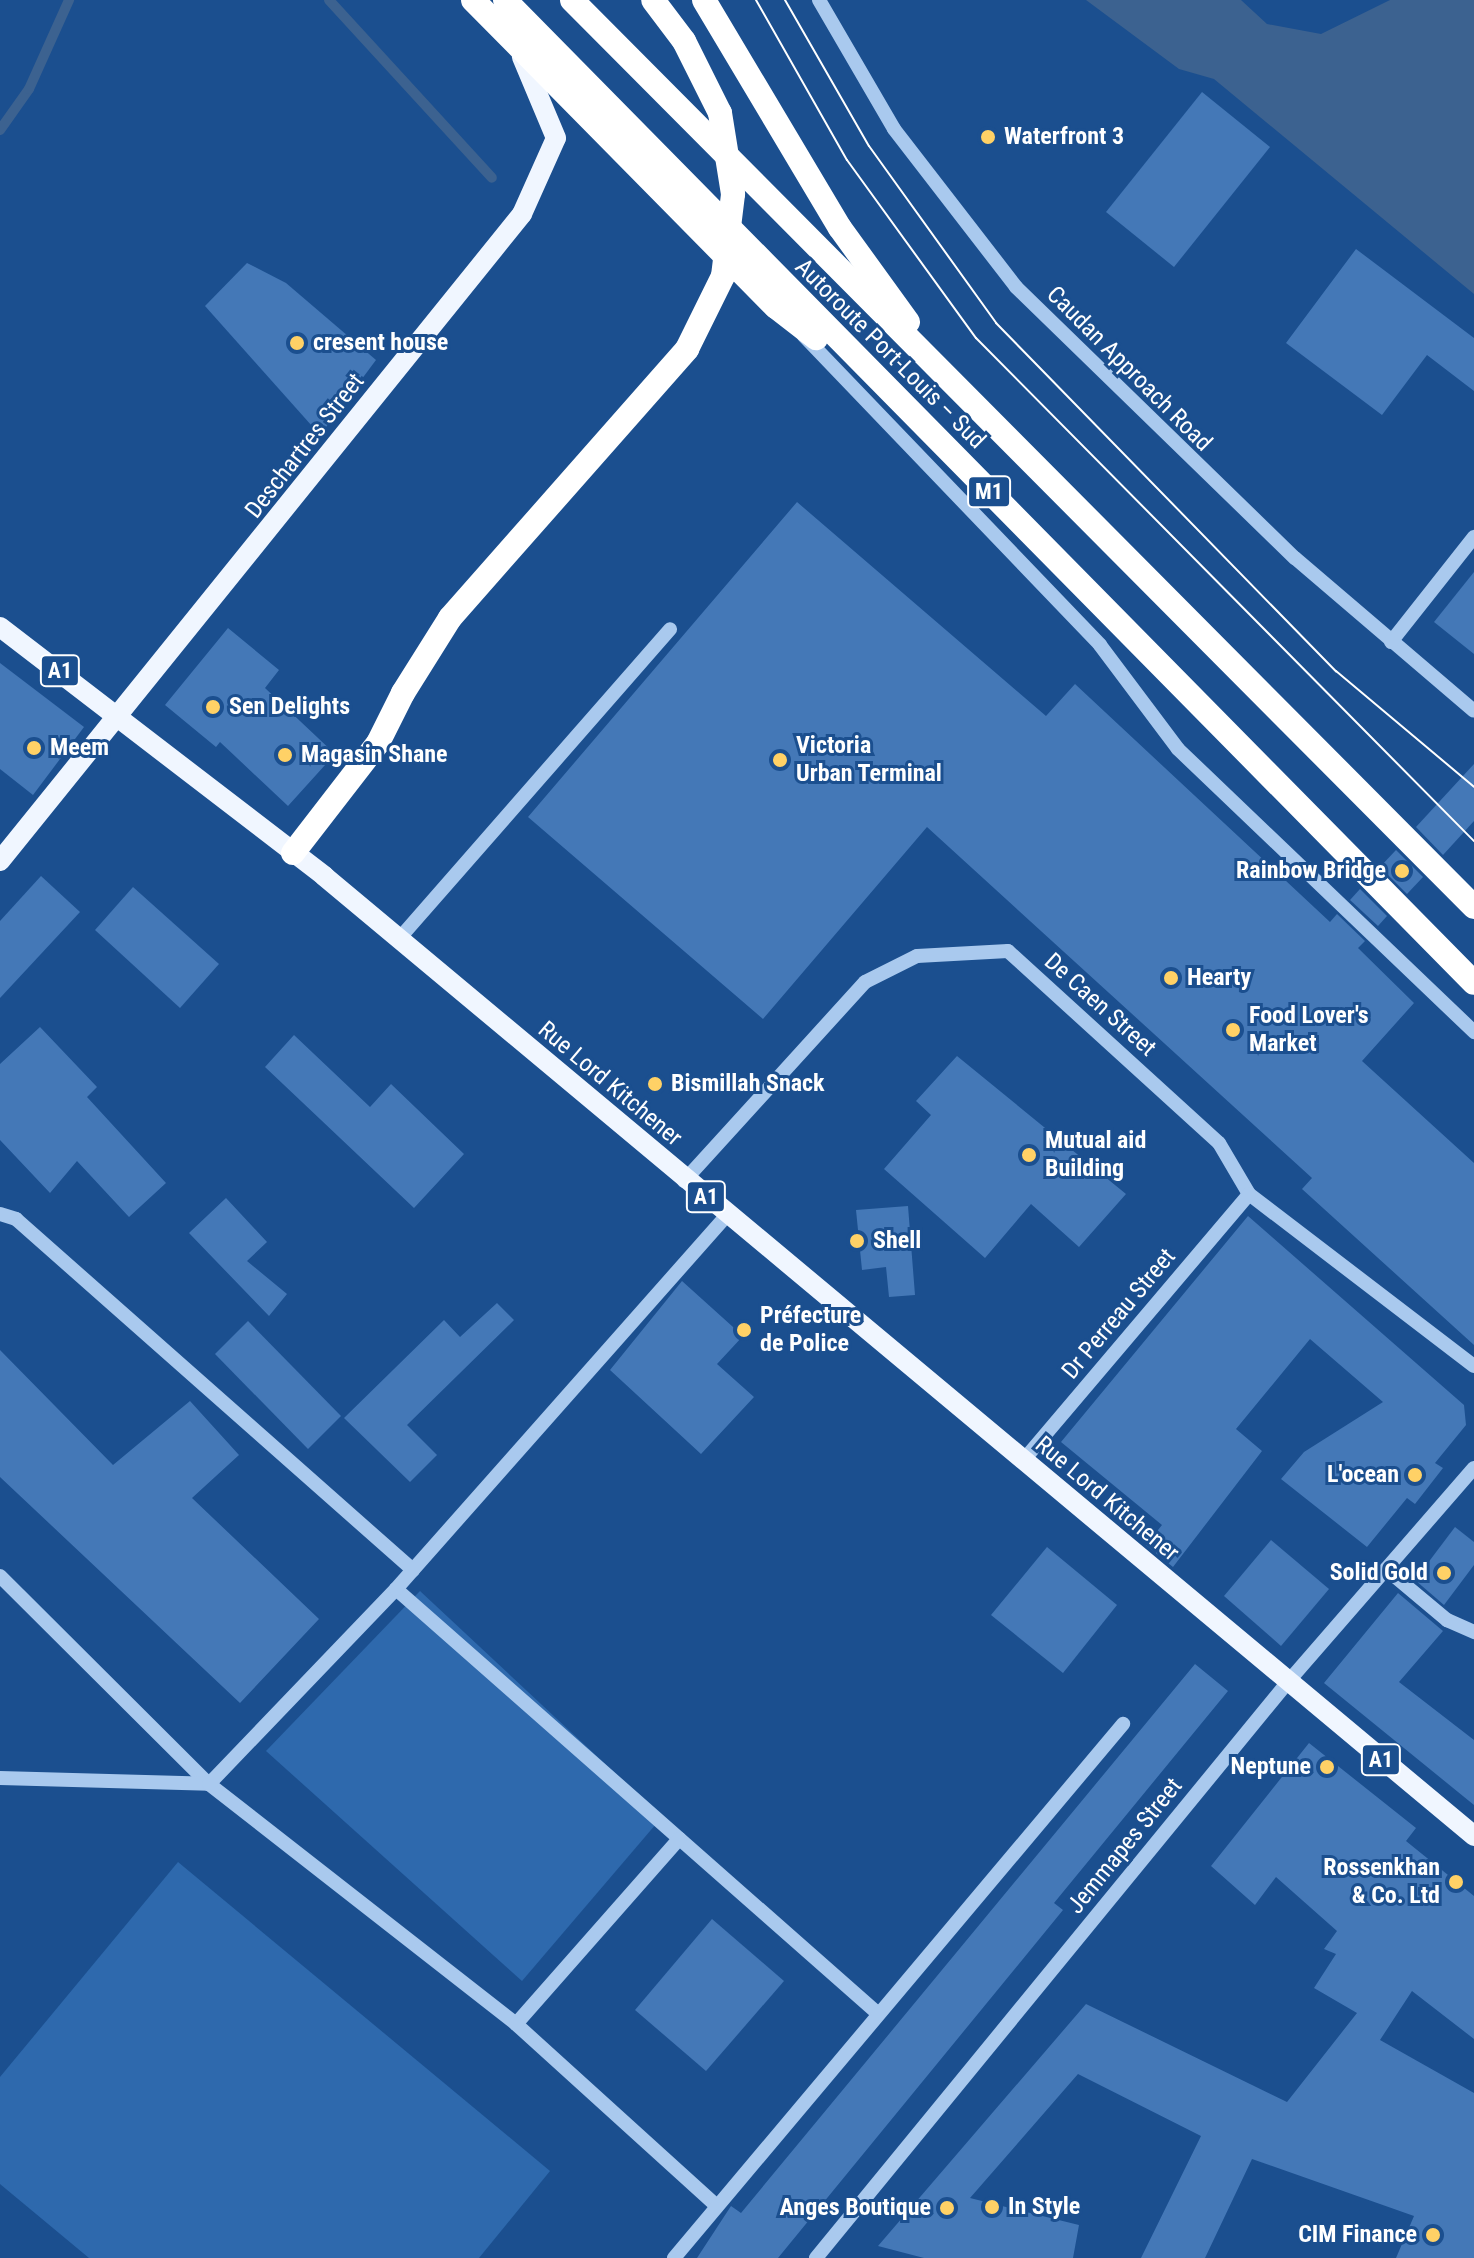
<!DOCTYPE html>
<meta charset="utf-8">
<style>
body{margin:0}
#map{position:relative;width:1474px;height:2258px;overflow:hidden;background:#1b4f8f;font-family:"Roboto Condensed",sans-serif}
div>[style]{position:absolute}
.green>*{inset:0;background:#2e69ad}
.water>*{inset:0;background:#3c6290}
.stream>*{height:10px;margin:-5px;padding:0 5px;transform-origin:5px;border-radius:5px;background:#3c6290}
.building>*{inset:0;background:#4478b7}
.minor>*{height:14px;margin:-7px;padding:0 7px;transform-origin:7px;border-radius:7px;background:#a9c9ee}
.major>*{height:20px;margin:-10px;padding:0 10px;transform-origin:10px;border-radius:10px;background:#f0f6ff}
.highway>*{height:24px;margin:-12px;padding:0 12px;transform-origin:12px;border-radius:12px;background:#fff}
.tram>*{height:2px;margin:-1px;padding:0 1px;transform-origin:1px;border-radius:1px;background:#fff}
.highway-bridge>*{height:24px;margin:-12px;padding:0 12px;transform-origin:12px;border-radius:12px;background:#fff}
.dots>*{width:22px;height:22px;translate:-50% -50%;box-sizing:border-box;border:4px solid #1b4f8f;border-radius:50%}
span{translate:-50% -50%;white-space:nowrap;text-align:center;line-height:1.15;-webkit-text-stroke:6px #1b4f8f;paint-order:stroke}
.shield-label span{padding:2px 6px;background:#1b4f8f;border:2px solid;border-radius:6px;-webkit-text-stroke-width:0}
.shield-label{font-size:22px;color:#fff;font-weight:700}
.poi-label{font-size:24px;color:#fff;font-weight:700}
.left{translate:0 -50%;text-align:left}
.right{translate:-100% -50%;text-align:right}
.street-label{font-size:24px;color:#fff}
</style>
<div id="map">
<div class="green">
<div style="clip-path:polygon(420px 1591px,662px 1817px,522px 1981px,266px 1751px)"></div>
<div style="clip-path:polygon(178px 1862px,550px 2171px,479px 2258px,89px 2258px,0 2184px,0 2077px)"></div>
</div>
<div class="water">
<div style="clip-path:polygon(1086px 0,1241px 0,1267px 24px,1321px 34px,1390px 0,1474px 0,1474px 294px,1214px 79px,1179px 69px)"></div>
</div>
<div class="stream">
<div style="left:329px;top:0;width:241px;rotate:47.5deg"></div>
<div style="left:0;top:130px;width:50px;rotate:-54.7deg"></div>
<div style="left:29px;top:89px;width:98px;rotate:-65.8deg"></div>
</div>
<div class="building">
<div style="clip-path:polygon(1202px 92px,1270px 147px,1174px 267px,1106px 212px)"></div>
<div style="clip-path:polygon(1356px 249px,1474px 338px,1474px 391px,1427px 355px,1382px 415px,1286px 343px)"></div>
<div style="clip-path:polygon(247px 263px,286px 283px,376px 360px,320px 435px,205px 306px)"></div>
<div style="clip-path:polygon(797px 502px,1046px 716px,1075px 684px,1330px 922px,1337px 914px,1365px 941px,1358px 948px,1414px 1003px,1362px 1061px,1474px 1163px,1474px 1345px,1302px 1189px,1312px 1178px,927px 827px,763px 1019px,528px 817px)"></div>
<div style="clip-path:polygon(1474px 572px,1474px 654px,1434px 622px)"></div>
<div style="clip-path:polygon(228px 628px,279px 670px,265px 688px,335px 754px,288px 806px,220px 742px,216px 747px,165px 705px)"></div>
<div style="clip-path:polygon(0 663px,84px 727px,33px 795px,0 769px)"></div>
<div style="clip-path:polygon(1474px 764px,1474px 821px,1443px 855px,1416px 827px)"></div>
<div style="clip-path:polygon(1396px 850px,1423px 877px,1407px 894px,1380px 867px)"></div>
<div style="clip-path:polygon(41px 876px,80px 912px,0 998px,0 921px)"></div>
<div style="clip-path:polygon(133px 887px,219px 964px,180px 1008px,95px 930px)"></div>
<div style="clip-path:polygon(1360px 889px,1387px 916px,1378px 926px,1350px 900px)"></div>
<div style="clip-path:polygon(40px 1027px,97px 1087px,87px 1097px,166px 1183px,129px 1217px,77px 1161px,50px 1193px,0 1140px,0 1064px)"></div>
<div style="clip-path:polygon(294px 1035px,370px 1107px,391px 1084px,464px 1154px,414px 1208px,265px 1067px)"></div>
<div style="clip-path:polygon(957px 1056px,1126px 1194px,1079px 1247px,1031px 1204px,985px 1258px,884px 1169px,931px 1115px,916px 1101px)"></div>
<div style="clip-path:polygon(226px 1198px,267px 1242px,247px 1261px,287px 1294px,269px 1316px,189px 1233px)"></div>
<div style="clip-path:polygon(908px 1206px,915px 1295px,889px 1297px,886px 1267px,862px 1270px,856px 1210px)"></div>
<div style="clip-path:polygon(1248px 1216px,1464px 1405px,1466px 1425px,1435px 1463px,1443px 1468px,1415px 1504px,1407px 1498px,1367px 1547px,1281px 1479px,1304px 1452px,1383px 1402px,1310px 1339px,1236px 1429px,1262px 1451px,1173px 1567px,1146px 1545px,1162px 1525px,1061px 1442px)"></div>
<div style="clip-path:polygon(682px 1281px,743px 1336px,717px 1364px,754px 1397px,701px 1454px,610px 1370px)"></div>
<div style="clip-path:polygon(497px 1303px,514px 1320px,407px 1425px,437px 1455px,410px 1482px,344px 1418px,444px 1320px,460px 1337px)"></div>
<div style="clip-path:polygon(248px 1321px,341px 1416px,308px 1449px,215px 1354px)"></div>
<div style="clip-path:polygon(0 1350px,113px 1465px,190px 1401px,239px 1455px,192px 1498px,319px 1619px,240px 1703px,0 1477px)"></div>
<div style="clip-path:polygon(1455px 1527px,1474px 1542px,1474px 1565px,1444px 1605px,1415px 1580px)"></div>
<div style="clip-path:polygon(1271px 1540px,1329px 1589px,1281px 1646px,1224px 1596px)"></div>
<div style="clip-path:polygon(1047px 1547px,1117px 1605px,1063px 1673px,991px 1615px)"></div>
<div style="clip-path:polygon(1398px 1593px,1443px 1631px,1399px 1682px,1474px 1740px,1474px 1805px,1324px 1683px)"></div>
<div style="clip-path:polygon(1195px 1664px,1228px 1691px,1054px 1903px,1063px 1910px,778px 2258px,697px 2258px,731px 2206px,741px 2213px)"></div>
<div style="clip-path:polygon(1309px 1743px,1416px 1828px,1406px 1841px,1474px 1896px,1474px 2039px,1412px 1991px,1380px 2040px,1474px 2093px,1474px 2258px,1396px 2258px,1414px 2216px,1252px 2159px,1205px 2258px,1141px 2258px,1201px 2136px,1078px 2074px,970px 2198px,1079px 2225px,1073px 2258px,924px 2258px,878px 2246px,1086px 2004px,1287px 2102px,1357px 2013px,1314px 1988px,1336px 1954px,1324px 1949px,1337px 1931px,1276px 1877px,1255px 1905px,1211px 1866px)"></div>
<div style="clip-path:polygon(712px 1919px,784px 1981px,706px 2071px,635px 2010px)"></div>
</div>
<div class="minor">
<div style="left:819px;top:0;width:149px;rotate:59.8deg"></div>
<div style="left:894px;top:129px;width:200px;rotate:52.3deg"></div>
<div style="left:1016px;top:287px;width:389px;rotate:44.2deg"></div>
<div style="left:1295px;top:558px;width:235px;rotate:40.5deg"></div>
<div style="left:804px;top:336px;width:428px;rotate:46.2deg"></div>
<div style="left:1100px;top:645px;width:130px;rotate:53.1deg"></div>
<div style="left:1178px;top:749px;width:410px;rotate:43.7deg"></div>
<div style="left:1391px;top:642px;width:134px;rotate:-51.7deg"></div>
<div style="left:398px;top:940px;width:413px;rotate:-48.8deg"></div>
<div style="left:684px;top:1181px;width:269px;rotate:-47.7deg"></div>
<div style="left:865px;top:982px;width:58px;rotate:-26.6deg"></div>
<div style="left:917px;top:956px;width:91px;rotate:-3.1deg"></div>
<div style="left:1008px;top:951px;width:285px;rotate:42.3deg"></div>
<div style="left:1219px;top:1143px;width:59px;rotate:59.5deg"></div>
<div style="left:1249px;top:1194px;width:283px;rotate:37.4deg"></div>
<div style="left:0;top:1214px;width:17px;rotate:17deg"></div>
<div style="left:16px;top:1219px;width:530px;rotate:41.48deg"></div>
<div style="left:1022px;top:1462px;width:351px;rotate:-49.7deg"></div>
<div style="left:1386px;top:1569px;width:80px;rotate:39.9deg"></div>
<div style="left:1447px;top:1620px;width:30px;rotate:24deg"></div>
<div style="left:0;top:1576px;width:295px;rotate:44.9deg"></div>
<div style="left:209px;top:1784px;width:390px;rotate:38deg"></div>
<div style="left:516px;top:2024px;width:271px;rotate:42.2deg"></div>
<div style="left:396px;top:1589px;width:638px;rotate:41.38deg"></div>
<div style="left:0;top:1778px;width:209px;rotate:1.6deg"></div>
<div style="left:209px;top:1784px;width:270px;rotate:-46.2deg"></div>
<div style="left:396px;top:1589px;width:501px;rotate:-48.48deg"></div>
<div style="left:516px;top:2024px;width:247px;rotate:-48.6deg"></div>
<div style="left:674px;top:2258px;width:698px;rotate:-49.94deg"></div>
<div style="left:816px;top:2258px;width:743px;rotate:-50.68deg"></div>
<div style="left:1287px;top:1683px;width:285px;rotate:-49deg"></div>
</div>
<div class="major">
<div style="left:0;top:627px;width:409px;rotate:37.5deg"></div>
<div style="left:324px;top:876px;width:1498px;rotate:39.85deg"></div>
<div style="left:0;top:861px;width:831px;rotate:-51.1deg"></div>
<div style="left:522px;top:214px;width:83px;rotate:-65.9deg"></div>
<div style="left:556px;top:138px;width:88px;rotate:-112.8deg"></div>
</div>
<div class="highway">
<div style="left:473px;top:0;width:431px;rotate:45.4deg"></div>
<div style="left:776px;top:307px;width:51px;rotate:37.8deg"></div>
<div style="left:505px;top:0;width:1380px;rotate:45.41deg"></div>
<div style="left:572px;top:0;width:1279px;rotate:45.16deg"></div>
<div style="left:704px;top:0;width:265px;rotate:59.2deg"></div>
<div style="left:840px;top:228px;width:116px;rotate:54.1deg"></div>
<div style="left:293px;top:853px;width:139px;rotate:-52.3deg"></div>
<div style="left:378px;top:743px;width:56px;rotate:-63.4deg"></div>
</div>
<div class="tram">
<div style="left:756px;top:0;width:184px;rotate:60.4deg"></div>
<div style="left:847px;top:160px;width:220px;rotate:54.1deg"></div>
<div style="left:976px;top:338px;width:708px;rotate:45.29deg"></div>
<div style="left:785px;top:0;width:168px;rotate:60.1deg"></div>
<div style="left:869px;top:146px;width:218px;rotate:54.3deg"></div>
<div style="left:996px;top:323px;width:487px;rotate:45.7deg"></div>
<div style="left:1336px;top:671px;width:180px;rotate:40deg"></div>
</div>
<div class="highway-bridge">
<div style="left:403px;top:693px;width:89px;rotate:-57.9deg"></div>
<div style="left:450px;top:618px;width:359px;rotate:-48.6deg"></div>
<div style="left:687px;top:349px;width:81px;rotate:-63.7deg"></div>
<div style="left:723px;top:276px;width:83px;rotate:-83deg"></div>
<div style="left:733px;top:194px;width:82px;rotate:-99.1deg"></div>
<div style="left:720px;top:113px;width:80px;rotate:-116.6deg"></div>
<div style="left:684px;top:41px;width:51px;rotate:-127.1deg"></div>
</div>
<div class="dots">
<div style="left:988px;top:137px;background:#ffd166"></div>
<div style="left:297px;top:343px;background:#ffd166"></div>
<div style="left:213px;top:707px;background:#ffd166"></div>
<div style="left:34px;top:748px;background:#ffd166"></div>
<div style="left:285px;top:755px;background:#ffd166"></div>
<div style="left:780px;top:760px;background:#ffd166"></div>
<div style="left:1402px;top:871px;background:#ffd166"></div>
<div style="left:1171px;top:978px;background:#ffd166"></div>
<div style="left:1233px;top:1030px;background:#ffd166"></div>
<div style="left:655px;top:1084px;background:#ffd166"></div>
<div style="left:1029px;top:1155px;background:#ffd166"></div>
<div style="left:857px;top:1241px;background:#ffd166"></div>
<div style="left:744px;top:1330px;background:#ffd166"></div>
<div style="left:1415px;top:1475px;background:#ffd166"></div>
<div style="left:1444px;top:1573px;background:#ffd166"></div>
<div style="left:1327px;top:1767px;background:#ffd166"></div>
<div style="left:1456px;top:1882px;background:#ffd166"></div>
<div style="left:992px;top:2207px;background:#ffd166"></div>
<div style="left:947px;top:2208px;background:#ffd166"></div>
<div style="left:1433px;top:2235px;background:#ffd166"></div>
</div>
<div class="shield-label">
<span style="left:989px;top:492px">M1</span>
<span style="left:60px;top:671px">A1</span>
<span style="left:706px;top:1197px">A1</span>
<span style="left:1381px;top:1760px">A1</span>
</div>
<div class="poi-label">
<span class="left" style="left:1004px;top:137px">Waterfront 3</span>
<span class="left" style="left:313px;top:343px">cresent house</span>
<span class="left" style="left:229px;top:707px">Sen Delights</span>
<span class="left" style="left:796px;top:760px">Victoria<br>Urban Terminal</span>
<span class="left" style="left:50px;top:748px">Meem</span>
<span class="left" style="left:301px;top:755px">Magasin Shane</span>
<span class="right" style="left:1386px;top:871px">Rainbow Bridge</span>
<span class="left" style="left:1187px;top:978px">Hearty</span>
<span class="left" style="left:1249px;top:1030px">Food Lover's<br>Market</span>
<span class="left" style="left:671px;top:1084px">Bismillah Snack</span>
<span class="left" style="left:1045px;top:1155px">Mutual aid<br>Building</span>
<span class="left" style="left:873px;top:1241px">Shell</span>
<span class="left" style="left:760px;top:1330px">Préfecture<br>de Police</span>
<span class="right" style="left:1399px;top:1475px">L'ocean</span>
<span class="right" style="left:1428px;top:1573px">Solid Gold</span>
<span class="right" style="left:1311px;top:1767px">Neptune</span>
<span class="right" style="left:1440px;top:1882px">Rossenkhan<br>&amp; Co. Ltd</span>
<span class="left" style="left:1008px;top:2207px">In Style</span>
<span class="right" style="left:931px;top:2208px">Anges Boutique</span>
<span class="right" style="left:1417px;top:2235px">CIM Finance</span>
</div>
<div class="street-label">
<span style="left:890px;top:354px;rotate:45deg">Autoroute Port-Louis – Sud</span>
<span style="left:1129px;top:369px;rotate:45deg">Caudan Approach Road</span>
<span style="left:305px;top:446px;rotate:-52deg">Deschartres Street</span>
<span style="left:1100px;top:1005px;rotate:42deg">De Caen Street</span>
<span style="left:610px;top:1084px;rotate:40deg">Rue Lord Kitchener</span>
<span style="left:1119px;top:1314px;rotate:-50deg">Dr Perreau Street</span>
<span style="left:1107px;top:1499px;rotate:40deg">Rue Lord Kitchener</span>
<span style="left:1125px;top:1846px;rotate:-51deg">Jemmapes Street</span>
</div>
</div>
